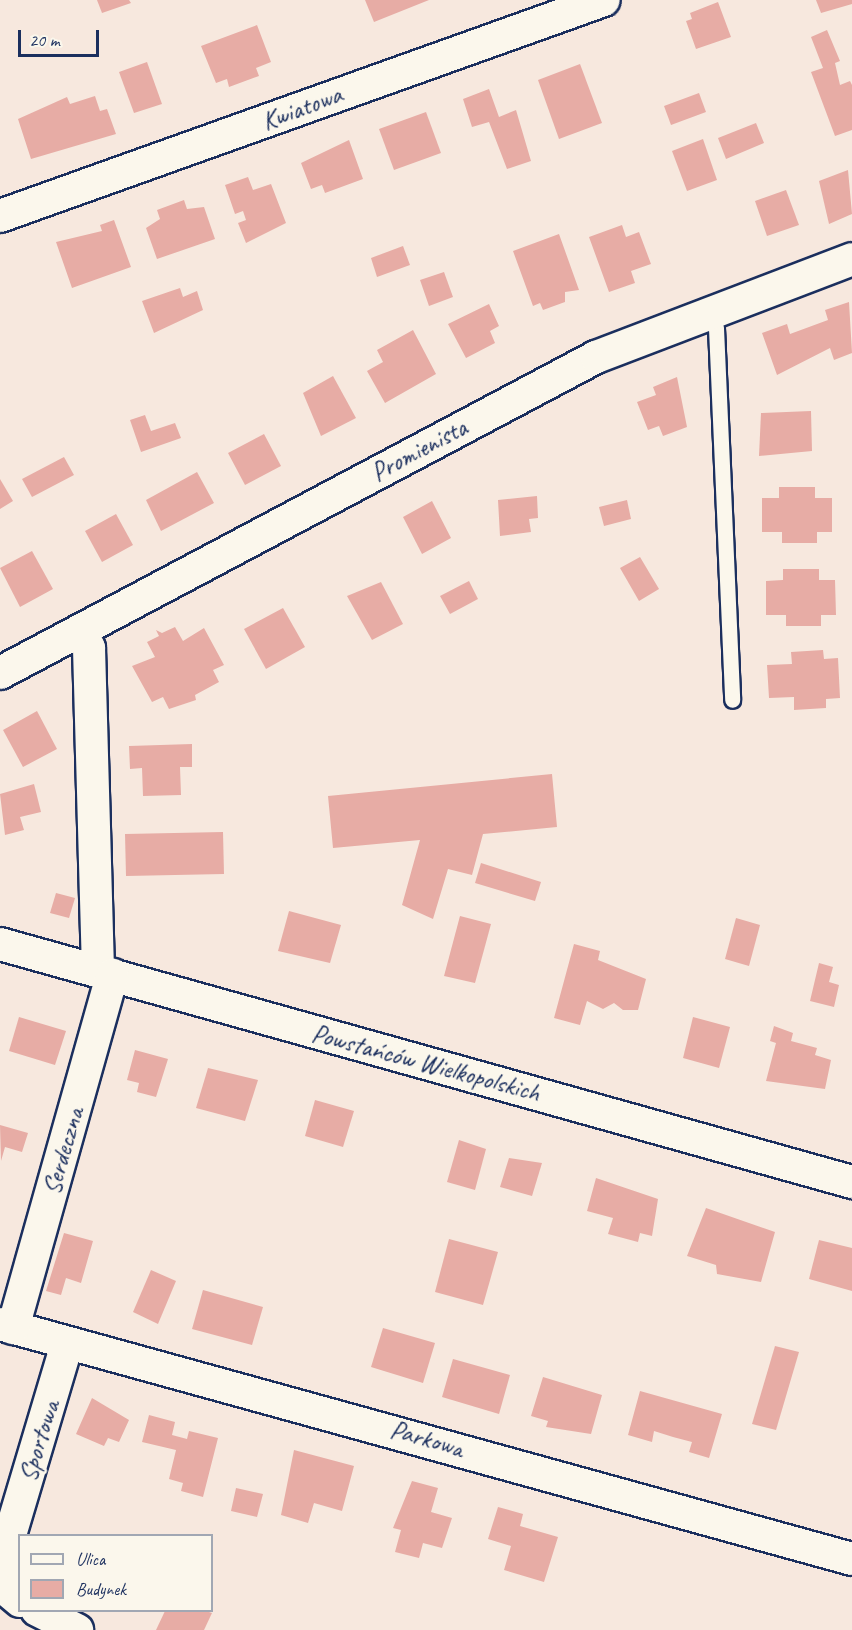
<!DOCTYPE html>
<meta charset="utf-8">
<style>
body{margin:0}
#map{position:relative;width:852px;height:1630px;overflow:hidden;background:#f7e8de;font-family:Caveat,sans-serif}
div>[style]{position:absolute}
.building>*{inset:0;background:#e7aca5}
.roads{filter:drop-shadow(2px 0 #1b2f5e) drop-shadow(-2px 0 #1b2f5e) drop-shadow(0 2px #1b2f5e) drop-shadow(0 -2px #1b2f5e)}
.lane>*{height:15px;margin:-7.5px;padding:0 7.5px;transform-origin:7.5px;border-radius:7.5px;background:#fbf7ec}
.street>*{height:32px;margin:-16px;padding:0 16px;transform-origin:16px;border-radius:16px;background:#fbf7ec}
span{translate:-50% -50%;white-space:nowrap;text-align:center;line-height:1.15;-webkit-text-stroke:5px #fbf7ec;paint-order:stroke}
.street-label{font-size:26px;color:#1b2f5e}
.legend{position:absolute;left:18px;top:1534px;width:195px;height:78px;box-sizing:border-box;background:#fbf7ec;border:2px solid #a1a7b3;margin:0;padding:8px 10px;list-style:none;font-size:18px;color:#1b2f5e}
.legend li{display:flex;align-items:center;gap:12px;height:30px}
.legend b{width:30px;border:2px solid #a1a7b3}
.scale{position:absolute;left:18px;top:30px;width:81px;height:27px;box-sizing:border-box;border:3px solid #1b2f5e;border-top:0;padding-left:8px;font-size:18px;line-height:21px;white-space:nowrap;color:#1b2f5e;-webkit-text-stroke:4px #fbf7ec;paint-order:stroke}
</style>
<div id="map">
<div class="building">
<div style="clip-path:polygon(97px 0,129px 0,131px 3px,102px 13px)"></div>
<div style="clip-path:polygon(365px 0,429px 0,374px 22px)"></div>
<div style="clip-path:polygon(816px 0,852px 0,852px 4px,821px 13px)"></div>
<div style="clip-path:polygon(718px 2px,731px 37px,696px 49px,686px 21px,692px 19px,690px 13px)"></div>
<div style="clip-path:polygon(257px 25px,271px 62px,256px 68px,259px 76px,229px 87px,227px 79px,216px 83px,201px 46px)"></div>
<div style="clip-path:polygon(827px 30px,840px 61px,835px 63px,840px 85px,850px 81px,852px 85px,852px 130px,835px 136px,811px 72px,823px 68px,811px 37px)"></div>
<div style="clip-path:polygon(147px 62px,162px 104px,134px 113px,119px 72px)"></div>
<div style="clip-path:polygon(580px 64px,602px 123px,559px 139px,538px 80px)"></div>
<div style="clip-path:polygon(489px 89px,499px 117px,516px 110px,531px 161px,507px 169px,489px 122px,472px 127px,463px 99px)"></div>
<div style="clip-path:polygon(699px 93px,706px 112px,671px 125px,664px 106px)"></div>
<div style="clip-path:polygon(95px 96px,100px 111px,107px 109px,116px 134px,31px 159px,18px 119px,67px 97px,70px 104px)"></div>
<div style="clip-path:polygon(426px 112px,441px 153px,394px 170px,379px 129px)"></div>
<div style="clip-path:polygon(756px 123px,764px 143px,726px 159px,718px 138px)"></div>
<div style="clip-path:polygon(703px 139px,717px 180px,687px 191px,672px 151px)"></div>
<div style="clip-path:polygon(349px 140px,363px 179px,325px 193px,322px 185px,311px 189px,301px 163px)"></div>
<div style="clip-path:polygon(848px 170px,852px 214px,829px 224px,819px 181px)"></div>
<div style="clip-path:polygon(248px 177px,253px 190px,271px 184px,286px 223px,246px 243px,238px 223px,246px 220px,243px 211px,235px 214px,225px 185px)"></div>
<div style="clip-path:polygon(786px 190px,799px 225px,767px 236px,755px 201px)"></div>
<div style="clip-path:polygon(184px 200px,187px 209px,204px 207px,215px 239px,157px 259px,146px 228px,160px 219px,157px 210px)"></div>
<div style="clip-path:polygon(114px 220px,131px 267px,72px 288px,56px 242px,102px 231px,100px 225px)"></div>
<div style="clip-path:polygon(622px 225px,626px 237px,639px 232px,651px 264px,631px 271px,635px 283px,609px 292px,589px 237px)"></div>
<div style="clip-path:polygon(559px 234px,579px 290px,565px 292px,565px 302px,543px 310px,540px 303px,533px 306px,513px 251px)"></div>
<div style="clip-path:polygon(403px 246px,410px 265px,377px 277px,371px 258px)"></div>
<div style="clip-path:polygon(444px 272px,453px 297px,429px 306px,420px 280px)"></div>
<div style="clip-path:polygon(180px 288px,183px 297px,197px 291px,203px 310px,154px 333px,142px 301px)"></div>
<div style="clip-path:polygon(849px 302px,852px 353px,834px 360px,830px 348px,777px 375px,762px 333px,787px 324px,790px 334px,828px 320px,825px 310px)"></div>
<div style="clip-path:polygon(489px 304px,499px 326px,490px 331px,495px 343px,466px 358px,448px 324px)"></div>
<div style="clip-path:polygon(413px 330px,436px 374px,385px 403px,367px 371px,383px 362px,377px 350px)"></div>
<div style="clip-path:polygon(333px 376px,356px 418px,321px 436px,303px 393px)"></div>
<div style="clip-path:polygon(677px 377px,687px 427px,663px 436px,659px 426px,648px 430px,637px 402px,656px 395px,653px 387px)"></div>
<div style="clip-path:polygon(811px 411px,812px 451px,759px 456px,761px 413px)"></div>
<div style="clip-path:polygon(145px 415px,151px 431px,175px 423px,181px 438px,141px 452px,130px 420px)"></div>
<div style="clip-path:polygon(264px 434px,281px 466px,245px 485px,228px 453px)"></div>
<div style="clip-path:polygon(64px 457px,74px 475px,32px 497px,22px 479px)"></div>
<div style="clip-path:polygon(197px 472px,214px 503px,161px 531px,146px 500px)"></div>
<div style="clip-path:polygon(0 479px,13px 501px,0 509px)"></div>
<div style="clip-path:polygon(779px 487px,815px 487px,815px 498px,832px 498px,832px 532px,817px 532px,817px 543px,782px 543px,782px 532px,762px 532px,762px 498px,779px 498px)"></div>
<div style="clip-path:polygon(537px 496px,538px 518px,529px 519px,531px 532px,500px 536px,498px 500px)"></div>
<div style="clip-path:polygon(627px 500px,631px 519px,604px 526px,599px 507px)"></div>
<div style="clip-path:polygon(432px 501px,451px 538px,422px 554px,403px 517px)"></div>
<div style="clip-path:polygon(116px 514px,133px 545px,102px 562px,85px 531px)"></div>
<div style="clip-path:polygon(32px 551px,53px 589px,20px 607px,0 568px)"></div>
<div style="clip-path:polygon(640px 557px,659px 589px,639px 601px,620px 568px)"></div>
<div style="clip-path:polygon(783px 569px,819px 569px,819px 580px,835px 580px,836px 615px,821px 615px,821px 626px,786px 626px,786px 615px,766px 615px,766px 581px,783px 580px)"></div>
<div style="clip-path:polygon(469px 581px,478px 599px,450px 614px,440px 596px)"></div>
<div style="clip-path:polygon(381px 582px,403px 624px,372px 640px,347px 596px)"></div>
<div style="clip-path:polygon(283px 608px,305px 647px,266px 669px,244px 629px)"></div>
<div style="clip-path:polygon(175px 627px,183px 641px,204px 628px,224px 665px,213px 670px,219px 682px,195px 695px,196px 700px,169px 709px,163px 697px,152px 702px,132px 666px,155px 657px,147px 642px,159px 636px,156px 630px,162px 633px)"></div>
<div style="clip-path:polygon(823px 650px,824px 659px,838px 658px,840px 698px,826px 699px,826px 708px,794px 710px,794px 697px,769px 698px,767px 665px,792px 664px,791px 652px)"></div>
<div style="clip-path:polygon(37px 711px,57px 749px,23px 767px,3px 730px)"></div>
<div style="clip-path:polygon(192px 744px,192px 767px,180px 767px,181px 795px,143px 796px,142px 768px,130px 769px,129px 746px)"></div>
<div style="clip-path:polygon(552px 774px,557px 827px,483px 834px,472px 875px,448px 869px,433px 919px,402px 905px,420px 840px,333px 848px,328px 796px)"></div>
<div style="clip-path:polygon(34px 784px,41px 812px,20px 817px,24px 830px,5px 835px,0 794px)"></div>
<div style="clip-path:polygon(223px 832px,224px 874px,126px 876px,125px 834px)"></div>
<div style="clip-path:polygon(481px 863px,541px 882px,535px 901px,475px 883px)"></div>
<div style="clip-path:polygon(56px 893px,75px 898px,69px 918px,50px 913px)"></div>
<div style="clip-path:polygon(289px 911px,341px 925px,330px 963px,278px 951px)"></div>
<div style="clip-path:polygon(460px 916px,491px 924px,475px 983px,444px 976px)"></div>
<div style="clip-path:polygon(736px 918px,760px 925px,749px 966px,725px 959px)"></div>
<div style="clip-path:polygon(574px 944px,600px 951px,598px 960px,646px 979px,638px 1010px,623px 1010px,614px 1003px,603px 1009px,587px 1001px,580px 1025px,554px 1018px)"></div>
<div style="clip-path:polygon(819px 963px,833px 967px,829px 982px,839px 985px,834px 1007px,810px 1001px)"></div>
<div style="clip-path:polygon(19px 1017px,66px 1031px,55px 1065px,9px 1051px)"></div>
<div style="clip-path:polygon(693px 1017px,730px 1027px,719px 1068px,683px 1058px)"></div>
<div style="clip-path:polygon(774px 1026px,793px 1033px,791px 1041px,817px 1048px,815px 1055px,831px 1060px,825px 1089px,766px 1081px,776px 1043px,770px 1041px)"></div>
<div style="clip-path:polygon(135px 1050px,168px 1059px,156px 1097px,137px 1092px,139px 1083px,127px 1080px)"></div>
<div style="clip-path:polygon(208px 1068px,258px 1080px,245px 1121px,196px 1108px)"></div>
<div style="clip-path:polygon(315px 1100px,354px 1111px,343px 1147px,305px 1136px)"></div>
<div style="clip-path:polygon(0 1125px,28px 1133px,22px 1152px,5px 1147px,1px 1161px)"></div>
<div style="clip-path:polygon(459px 1140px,486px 1149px,475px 1190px,447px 1182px)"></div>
<div style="clip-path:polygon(509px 1158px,542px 1163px,532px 1196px,500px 1187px)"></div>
<div style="clip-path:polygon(596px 1178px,658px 1199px,652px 1236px,640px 1233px,638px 1242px,608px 1234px,613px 1218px,587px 1211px)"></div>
<div style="clip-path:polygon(706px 1208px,775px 1232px,761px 1282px,717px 1274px,716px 1265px,687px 1256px)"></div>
<div style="clip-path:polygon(64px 1233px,93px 1241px,81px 1283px,66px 1278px,61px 1295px,46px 1291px)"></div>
<div style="clip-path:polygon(449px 1239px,498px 1252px,483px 1305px,435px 1292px)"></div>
<div style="clip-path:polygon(819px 1240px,852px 1248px,852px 1291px,809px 1279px)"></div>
<div style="clip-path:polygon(151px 1270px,176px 1281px,158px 1324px,133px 1312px)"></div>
<div style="clip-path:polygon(203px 1290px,263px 1307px,252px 1345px,192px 1329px)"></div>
<div style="clip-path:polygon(383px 1328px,435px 1343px,423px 1383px,371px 1367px)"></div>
<div style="clip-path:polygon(775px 1346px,799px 1352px,776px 1430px,752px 1424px)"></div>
<div style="clip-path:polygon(453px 1359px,510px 1375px,499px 1414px,442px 1397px)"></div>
<div style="clip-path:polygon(543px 1377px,602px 1395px,591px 1434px,546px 1427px,548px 1421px,531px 1416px)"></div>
<div style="clip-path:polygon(640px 1391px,722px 1414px,709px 1458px,689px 1452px,692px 1442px,673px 1437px,654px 1431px,652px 1442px,628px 1435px)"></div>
<div style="clip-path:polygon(92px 1398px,129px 1420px,119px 1442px,108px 1438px,104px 1446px,76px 1434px)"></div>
<div style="clip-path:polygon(149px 1415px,175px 1422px,172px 1435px,187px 1439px,189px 1431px,218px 1438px,203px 1497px,181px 1491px,183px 1483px,169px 1479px,176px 1450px,142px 1442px)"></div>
<div style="clip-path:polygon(294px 1450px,354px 1466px,342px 1511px,314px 1503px,308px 1523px,281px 1515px)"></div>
<div style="clip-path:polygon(412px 1481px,438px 1488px,431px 1512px,452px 1518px,442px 1548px,423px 1543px,419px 1558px,395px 1552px,401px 1530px,393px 1528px)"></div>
<div style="clip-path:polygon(236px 1488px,263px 1494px,257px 1517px,231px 1511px)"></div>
<div style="clip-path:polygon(498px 1507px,523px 1514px,520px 1526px,558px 1537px,544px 1582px,504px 1570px,511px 1546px,488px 1539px)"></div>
<div style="clip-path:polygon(165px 1611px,206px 1611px,212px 1613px,204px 1630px,156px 1630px)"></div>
</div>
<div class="roads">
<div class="lane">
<div style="left:709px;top:310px;width:19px;rotate:69deg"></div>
<div style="left:716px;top:328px;width:372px;rotate:87.5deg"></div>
</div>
<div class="street">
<div style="left:0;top:216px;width:641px;rotate:-19.68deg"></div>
<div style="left:81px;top:630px;width:20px;rotate:66deg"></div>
<div style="left:89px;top:648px;width:323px;rotate:88.4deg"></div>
<div style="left:0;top:673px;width:675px;rotate:-27.93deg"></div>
<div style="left:596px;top:357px;width:274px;rotate:-20.9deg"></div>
<div style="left:0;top:944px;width:885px;rotate:15.61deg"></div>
<div style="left:0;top:1324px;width:884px;rotate:15.42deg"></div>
<div style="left:13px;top:1328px;width:367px;rotate:-74.3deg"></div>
<div style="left:20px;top:1601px;width:23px;rotate:-140deg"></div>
<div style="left:2px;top:1586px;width:24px;rotate:-90deg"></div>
<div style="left:2px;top:1562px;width:227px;rotate:-73.4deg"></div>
<div style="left:37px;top:1610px;width:45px;rotate:26.6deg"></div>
</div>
</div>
<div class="street-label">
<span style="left:302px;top:108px;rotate:-20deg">Kwiatowa</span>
<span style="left:419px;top:450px;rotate:-28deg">Promienista</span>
<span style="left:426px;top:1063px;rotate:15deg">Powstańców Wielkopolskich</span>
<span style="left:63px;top:1151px;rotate:-74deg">Serdeczna</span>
<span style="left:427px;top:1439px;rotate:16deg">Parkowa</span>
<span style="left:39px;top:1441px;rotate:-73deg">Sportowa</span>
</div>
<ul class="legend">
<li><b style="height:8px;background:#fbf7ec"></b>Ulica</li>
<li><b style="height:16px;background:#e7aca5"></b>Budynek</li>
</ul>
<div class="scale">20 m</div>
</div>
